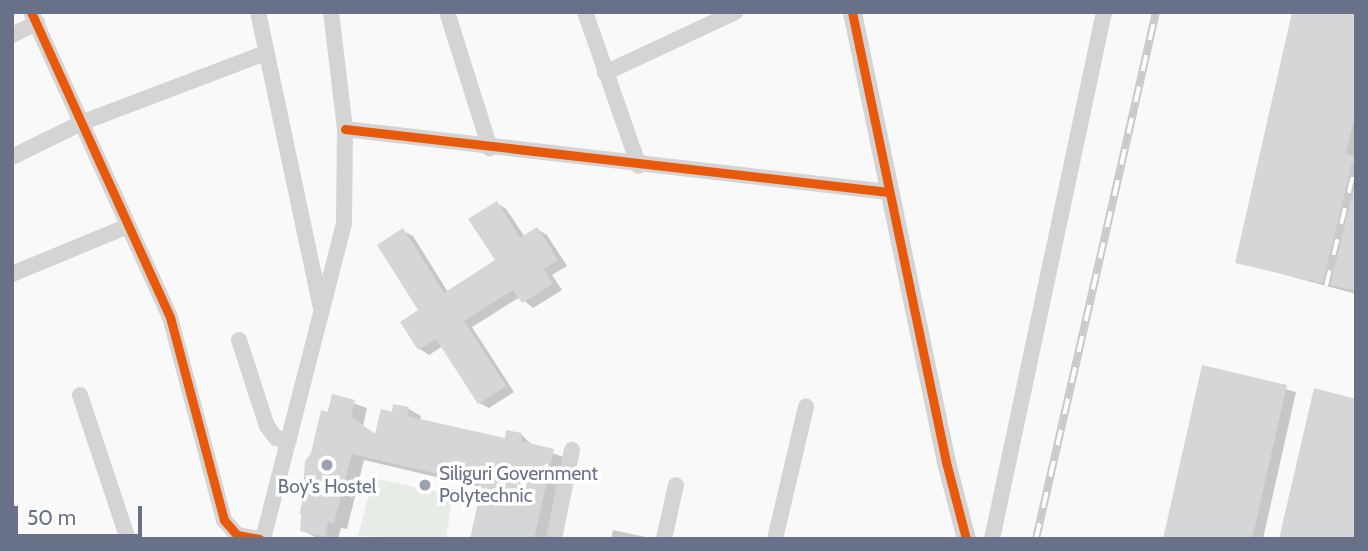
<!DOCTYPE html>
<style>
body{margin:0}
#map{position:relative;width:1368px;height:551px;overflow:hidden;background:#f9f9f9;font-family:Cabin,sans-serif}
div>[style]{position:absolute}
.green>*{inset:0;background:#e8ece7}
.shadow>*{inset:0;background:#0003}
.building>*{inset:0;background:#d5d6d7}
.minor>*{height:16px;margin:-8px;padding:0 8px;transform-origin:8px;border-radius:8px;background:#d4d4d5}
.tertiary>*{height:19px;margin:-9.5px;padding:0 9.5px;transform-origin:9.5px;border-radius:9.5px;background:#d4d4d5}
.rail>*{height:8px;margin-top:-4px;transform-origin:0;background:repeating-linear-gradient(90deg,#fff 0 16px,#c9c9cb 0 32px);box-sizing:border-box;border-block:2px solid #c9c9cb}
.cycleway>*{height:9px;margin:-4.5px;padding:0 4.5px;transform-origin:4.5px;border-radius:4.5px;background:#e8590c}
.dots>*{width:19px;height:19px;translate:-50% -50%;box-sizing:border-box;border:4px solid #fff;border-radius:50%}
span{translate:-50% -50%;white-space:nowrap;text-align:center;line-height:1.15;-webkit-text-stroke:7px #fff;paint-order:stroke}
.poi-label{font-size:19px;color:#697189}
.left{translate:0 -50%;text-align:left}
.frame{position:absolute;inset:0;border:14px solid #697189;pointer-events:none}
.scale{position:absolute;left:14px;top:506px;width:128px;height:32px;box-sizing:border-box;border:4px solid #697189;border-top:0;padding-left:9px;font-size:21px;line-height:24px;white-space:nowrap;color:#697189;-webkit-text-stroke:5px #fff;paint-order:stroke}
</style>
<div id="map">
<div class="green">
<div style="clip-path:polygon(373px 478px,453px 495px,446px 539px,358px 536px)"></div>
</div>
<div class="shadow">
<div style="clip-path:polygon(1356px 12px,1356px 294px,1237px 262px)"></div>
<div style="clip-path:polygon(497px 203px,506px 209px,525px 237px,537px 229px,547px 235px,567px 266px,552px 275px,562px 290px,533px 308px,520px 297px,472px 327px,514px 392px,489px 408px,479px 403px,443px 346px,429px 355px,420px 349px,402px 322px,421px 310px,403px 231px,413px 236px,448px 292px,497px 261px)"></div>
<div style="clip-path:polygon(1204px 367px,1296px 392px,1263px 539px,1165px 539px)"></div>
<div style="clip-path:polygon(333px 396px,367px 408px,363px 426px,377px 435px,395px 406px,409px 409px,421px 416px,420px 420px,506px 440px,508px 432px,522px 435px,533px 446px,566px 458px,548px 539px,472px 539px,483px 488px,364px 460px,347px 529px,341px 528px,338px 539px,315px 537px,302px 530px,305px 516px,300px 513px,313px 454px)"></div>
<div style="clip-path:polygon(613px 530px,650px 538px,651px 539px,611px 539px)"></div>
</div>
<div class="building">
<div style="clip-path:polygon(1292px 12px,1356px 12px,1356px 110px,1346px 154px,1356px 156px,1356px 291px,1235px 263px)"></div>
<div style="clip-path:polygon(497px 201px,520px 238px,537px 227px,558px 260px,544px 269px,553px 284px,522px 303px,513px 290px,464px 321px,506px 386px,478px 404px,436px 339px,418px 350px,400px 322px,418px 310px,377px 245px,403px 228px,444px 293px,495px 260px,468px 219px)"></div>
<div style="clip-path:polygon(1202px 365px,1287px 385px,1252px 539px,1163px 539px)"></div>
<div style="clip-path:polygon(1314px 388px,1356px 399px,1356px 539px,1279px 539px)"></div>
<div style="clip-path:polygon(332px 394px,355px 400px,351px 417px,375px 434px,381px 409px,392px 412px,393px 404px,409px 407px,407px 416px,505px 438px,506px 430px,522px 433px,521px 441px,554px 449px,534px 539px,470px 539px,482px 484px,352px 454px,334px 523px,328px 522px,325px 537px,300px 531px,305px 461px,311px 453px,321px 410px,328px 412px)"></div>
</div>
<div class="minor">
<div style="left:31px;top:12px;width:335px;rotate:65.5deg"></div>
<div style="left:170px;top:317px;width:210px;rotate:75.1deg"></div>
<div style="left:224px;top:520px;width:20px;rotate:49deg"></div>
<div style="left:237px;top:535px;width:23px;rotate:10deg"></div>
<div style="left:258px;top:12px;width:299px;rotate:78deg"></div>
<div style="left:447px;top:12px;width:143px;rotate:72.5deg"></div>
<div style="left:585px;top:12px;width:163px;rotate:70.7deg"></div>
<div style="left:12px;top:35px;width:28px;rotate:-26deg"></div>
<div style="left:605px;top:73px;width:144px;rotate:-25.1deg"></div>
<div style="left:345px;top:129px;width:547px;rotate:6.62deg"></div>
<div style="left:12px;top:157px;width:77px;rotate:-26.2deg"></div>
<div style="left:81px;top:123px;width:197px;rotate:-20.8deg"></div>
<div style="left:12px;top:274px;width:126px;rotate:-22.5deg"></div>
<div style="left:239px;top:340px;width:90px;rotate:72deg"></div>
<div style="left:267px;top:426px;width:15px;rotate:53deg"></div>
<div style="left:276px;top:438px;width:13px;rotate:9deg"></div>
<div style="left:80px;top:395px;width:152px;rotate:71.6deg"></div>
<div style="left:263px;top:539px;width:326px;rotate:-75.6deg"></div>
<div style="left:344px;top:223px;width:94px;rotate:-89.4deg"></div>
<div style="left:345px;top:129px;width:118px;rotate:-96.8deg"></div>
<div style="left:554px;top:539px;width:91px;rotate:-78.6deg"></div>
<div style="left:664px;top:539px;width:55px;rotate:-77.5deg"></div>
<div style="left:775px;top:539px;width:136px;rotate:-76.8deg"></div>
<div style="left:992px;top:539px;width:539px;rotate:-78deg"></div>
</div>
<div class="tertiary">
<div style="left:852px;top:12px;width:460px;rotate:78.2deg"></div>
<div style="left:946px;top:462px;width:80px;rotate:75.4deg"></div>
</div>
<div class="rail">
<div style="left:1326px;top:286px;width:127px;rotate:-76.3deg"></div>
<div style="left:1036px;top:539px;width:540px;rotate:-77.17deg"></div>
</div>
<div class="cycleway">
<div style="left:31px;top:12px;width:335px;rotate:65.5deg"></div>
<div style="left:170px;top:317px;width:210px;rotate:75.1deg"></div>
<div style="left:224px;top:520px;width:20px;rotate:49deg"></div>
<div style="left:237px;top:535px;width:23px;rotate:10deg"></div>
<div style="left:852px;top:12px;width:460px;rotate:78.2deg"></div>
<div style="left:946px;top:462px;width:80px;rotate:75.4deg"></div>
<div style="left:345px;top:129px;width:547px;rotate:6.62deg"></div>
</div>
<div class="dots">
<div style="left:327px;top:465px;background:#9ba1b0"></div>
<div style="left:425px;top:485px;background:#9ba1b0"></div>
</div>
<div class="poi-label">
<span class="left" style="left:439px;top:485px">Siliguri Government<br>Polytechnic</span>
<span style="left:327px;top:487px">Boy's Hostel</span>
</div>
<div class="frame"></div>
<div class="scale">50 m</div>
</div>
